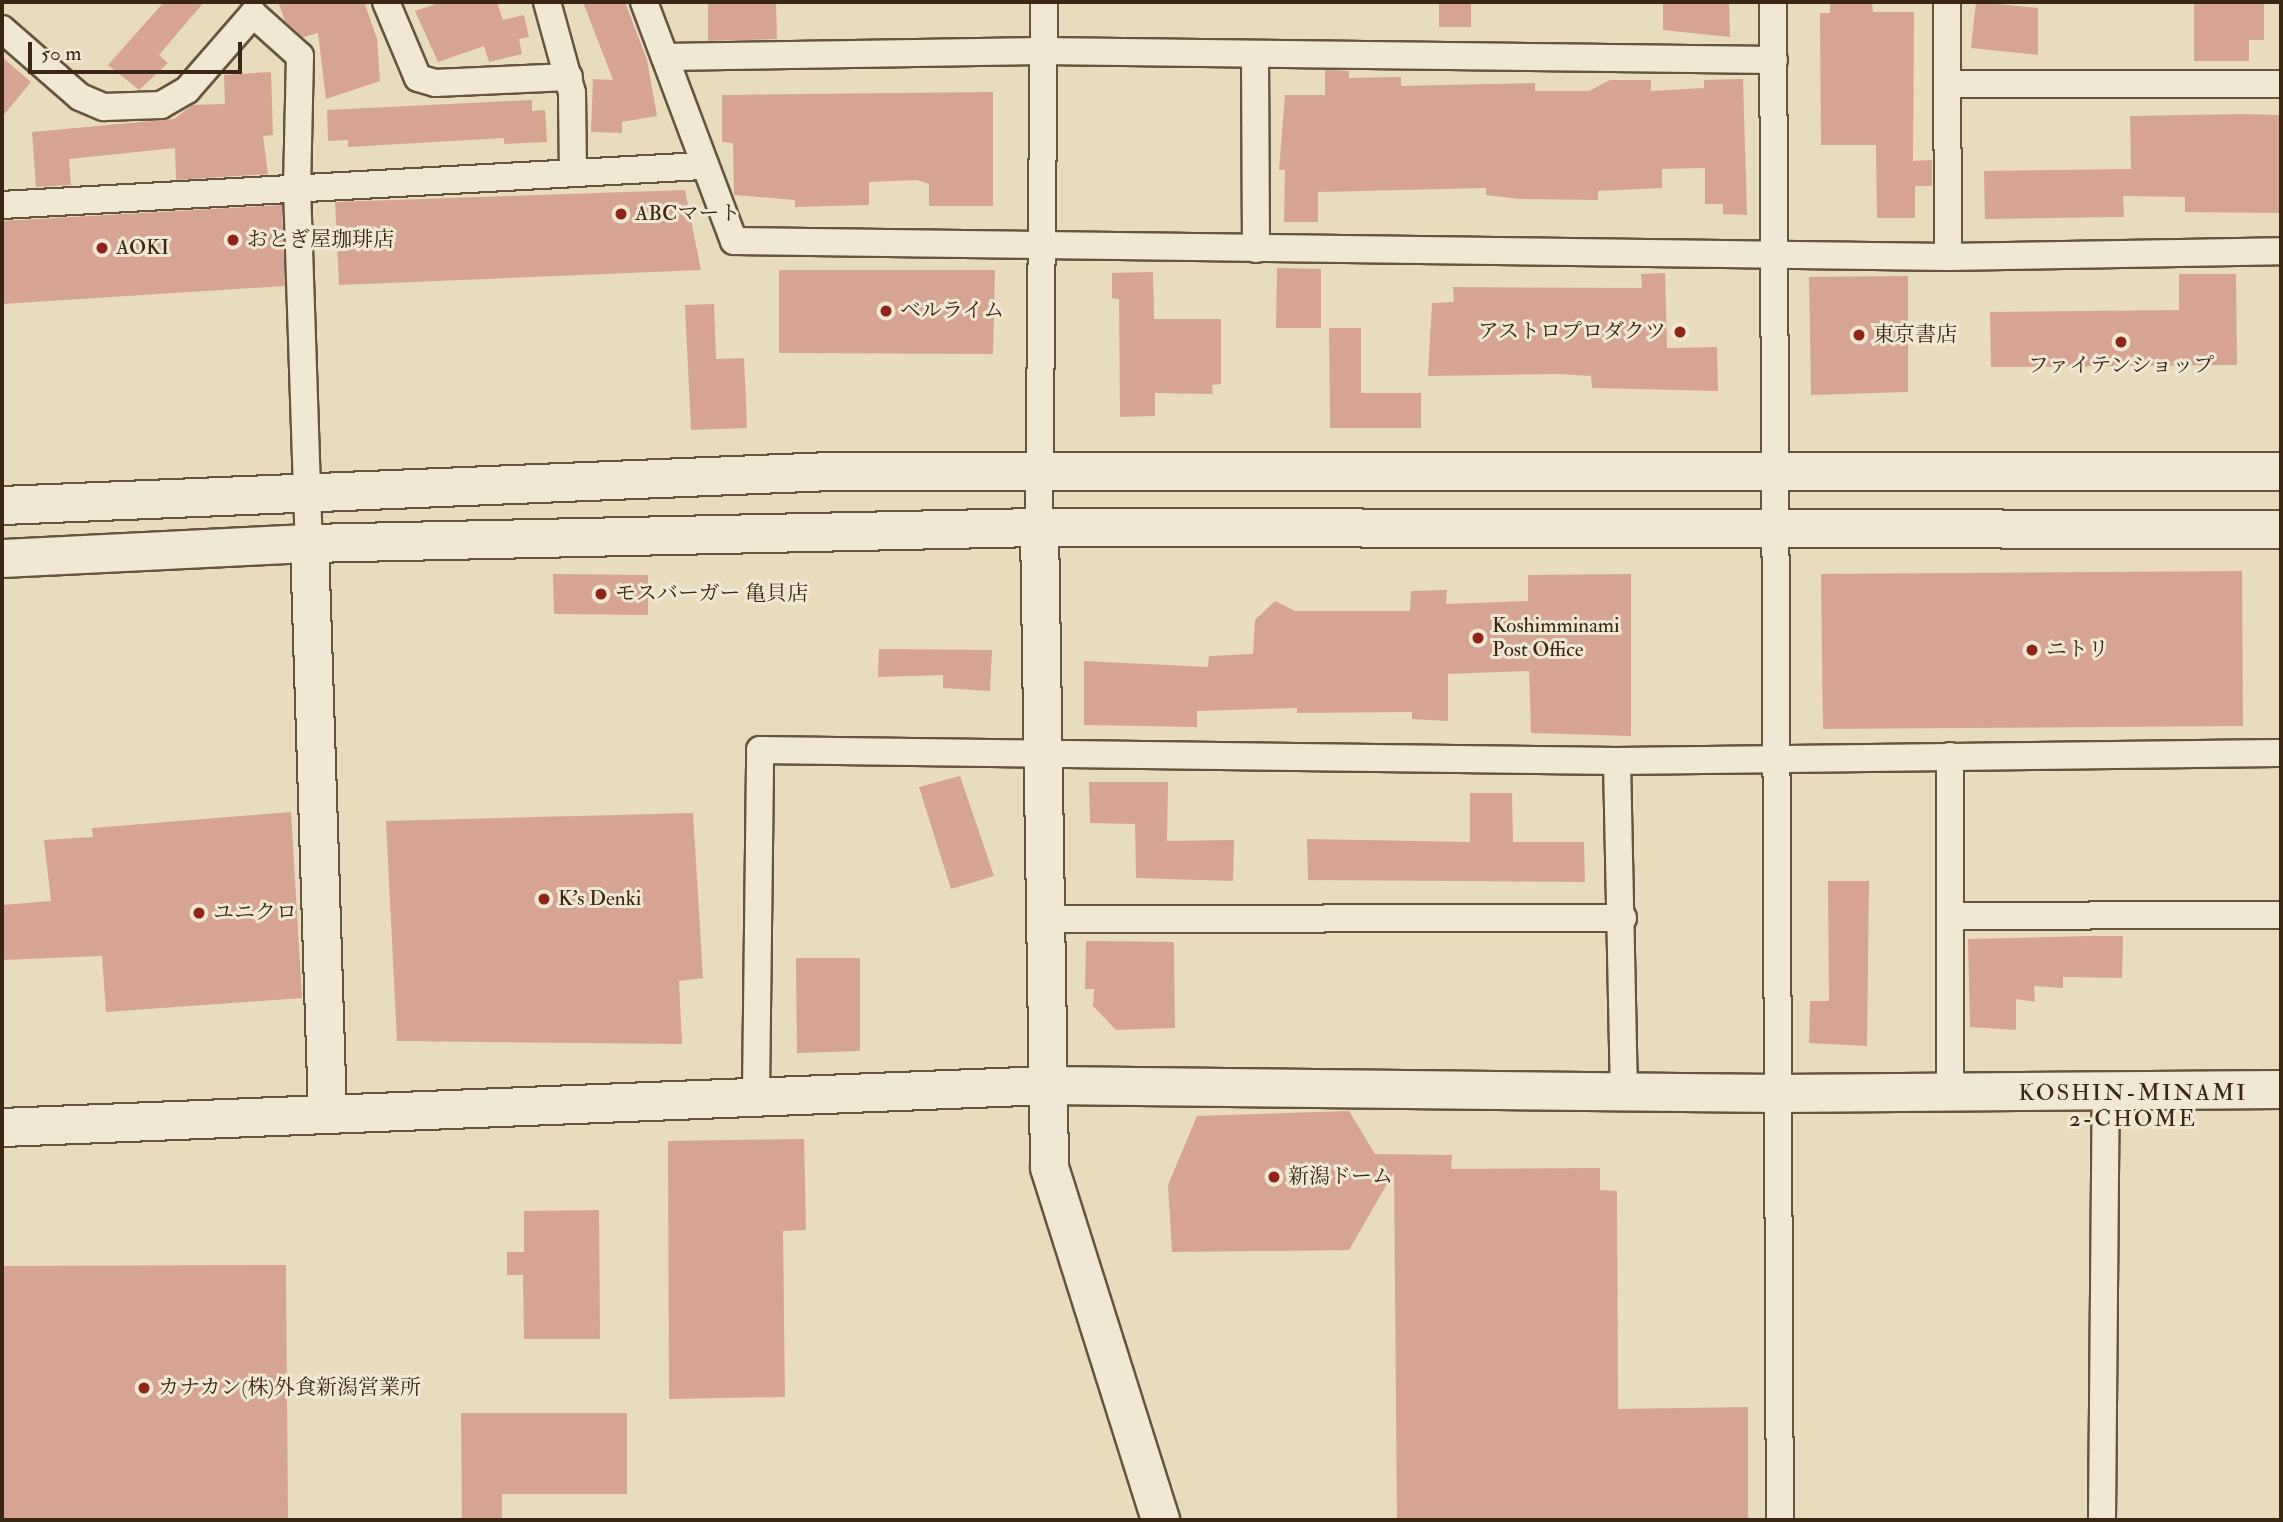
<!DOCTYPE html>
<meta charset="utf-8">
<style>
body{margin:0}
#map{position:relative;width:2283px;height:1522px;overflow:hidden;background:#e9dcbc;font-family:"IM FELL Double Pica","Noto Serif JP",serif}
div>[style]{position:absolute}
.building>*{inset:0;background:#d6a492}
.roads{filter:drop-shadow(2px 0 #66543d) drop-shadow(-2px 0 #66543d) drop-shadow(0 2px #66543d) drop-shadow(0 -2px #66543d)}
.street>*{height:26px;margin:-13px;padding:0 13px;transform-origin:13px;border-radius:13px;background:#f1e8d3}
.secondary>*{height:37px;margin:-18.5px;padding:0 18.5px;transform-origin:18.5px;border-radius:18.5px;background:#f1e8d3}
.dots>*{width:19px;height:19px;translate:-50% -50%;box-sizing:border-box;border:4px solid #f1e8d3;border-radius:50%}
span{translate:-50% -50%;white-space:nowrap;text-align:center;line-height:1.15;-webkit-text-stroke:6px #f1e8d3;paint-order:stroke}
.poi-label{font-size:21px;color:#3a2613}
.left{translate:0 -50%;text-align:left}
.right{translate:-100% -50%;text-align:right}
.neighbourhood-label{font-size:23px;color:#3a2613;letter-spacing:2px}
.frame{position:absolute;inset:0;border:4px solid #3a2613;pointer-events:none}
.scale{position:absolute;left:28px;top:42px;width:214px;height:32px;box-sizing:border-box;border:4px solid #3a2613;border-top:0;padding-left:9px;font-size:21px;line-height:24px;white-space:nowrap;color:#3a2613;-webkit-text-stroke:5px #f1e8d3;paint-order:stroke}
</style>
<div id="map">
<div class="building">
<div style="clip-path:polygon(164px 2px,204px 2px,159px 55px,168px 63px,139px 90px,108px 65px)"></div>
<div style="clip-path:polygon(278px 2px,364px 2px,377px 39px,380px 81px,326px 99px,318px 33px,303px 37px,285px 21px)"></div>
<div style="clip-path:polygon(442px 2px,497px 2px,503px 20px,524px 15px,529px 37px,519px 39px,522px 54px,489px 62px,484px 46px,438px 62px,415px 11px)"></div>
<div style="clip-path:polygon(583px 2px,625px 2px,647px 60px,657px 116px,622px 122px,622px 133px,591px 132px,593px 79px,613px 80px)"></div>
<div style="clip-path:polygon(708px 2px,776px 2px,777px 39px,708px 41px)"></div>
<div style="clip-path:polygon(1439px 2px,1471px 2px,1471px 27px,1439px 27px)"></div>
<div style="clip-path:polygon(1663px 2px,1729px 2px,1730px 37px,1663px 30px)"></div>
<div style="clip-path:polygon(1830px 2px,1872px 2px,1873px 12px,1914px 12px,1913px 161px,1932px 160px,1932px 186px,1915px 186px,1915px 218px,1877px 218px,1876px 145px,1821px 145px,1820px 13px,1830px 13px)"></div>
<div style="clip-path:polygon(1976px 2px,2038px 8px,2038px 55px,1971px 48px)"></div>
<div style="clip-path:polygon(2194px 2px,2264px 2px,2264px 40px,2249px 40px,2249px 61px,2194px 61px)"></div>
<div style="clip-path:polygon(2px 57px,31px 82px,2px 117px)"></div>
<div style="clip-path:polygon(1325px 70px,1349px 71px,1349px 78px,1401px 77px,1401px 86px,1535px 83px,1535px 91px,1589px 91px,1610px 80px,1651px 80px,1651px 91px,1704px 88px,1704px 80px,1743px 79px,1747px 215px,1723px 214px,1723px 204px,1705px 204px,1705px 168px,1662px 169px,1662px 188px,1598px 191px,1598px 200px,1519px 199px,1486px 195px,1486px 188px,1318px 192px,1318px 222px,1284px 222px,1285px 170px,1279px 170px,1285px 95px,1325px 95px)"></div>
<div style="clip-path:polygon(271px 72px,273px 135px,263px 136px,268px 174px,176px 180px,175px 148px,69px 159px,71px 185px,36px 187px,32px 132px,174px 119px,192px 105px,225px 104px,224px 75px)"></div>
<div style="clip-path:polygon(993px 92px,993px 206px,929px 206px,929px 184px,917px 180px,869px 182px,869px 205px,795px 207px,795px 200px,734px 195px,733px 143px,722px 142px,722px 95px)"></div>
<div style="clip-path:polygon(532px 100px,532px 111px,545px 110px,547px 142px,504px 144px,504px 138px,348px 147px,348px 140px,328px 141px,327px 110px)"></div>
<div style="clip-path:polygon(2242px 114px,2281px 115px,2281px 213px,2185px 212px,2185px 197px,2123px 196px,2124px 217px,1985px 219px,1984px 171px,2131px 169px,2130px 116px)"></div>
<div style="clip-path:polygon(685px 190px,701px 270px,339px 285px,335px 202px)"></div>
<div style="clip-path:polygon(282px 205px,285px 286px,2px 304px,2px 221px)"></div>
<div style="clip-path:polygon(1277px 268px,1321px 269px,1321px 328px,1276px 328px)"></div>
<div style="clip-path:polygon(779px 270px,995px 270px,993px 354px,779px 353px)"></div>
<div style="clip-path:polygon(1153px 272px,1154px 319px,1221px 319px,1221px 384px,1212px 385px,1213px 394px,1155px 393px,1155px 416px,1120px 417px,1119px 299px,1112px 298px,1112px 273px)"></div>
<div style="clip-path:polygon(1665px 273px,1667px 348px,1717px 347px,1718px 391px,1592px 388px,1591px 376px,1560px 374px,1428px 376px,1432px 303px,1454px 302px,1453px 287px,1642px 288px,1641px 274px)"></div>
<div style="clip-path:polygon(2179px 274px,2236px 274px,2237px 365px,1991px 367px,1990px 312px,2179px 310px)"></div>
<div style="clip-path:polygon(1908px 276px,1908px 392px,1811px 395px,1809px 277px)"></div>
<div style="clip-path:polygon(714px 304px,716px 359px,744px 358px,747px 428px,691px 430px,685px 305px)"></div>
<div style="clip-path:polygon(1329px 328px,1361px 328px,1361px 393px,1421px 393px,1421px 428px,1330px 428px)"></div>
<div style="clip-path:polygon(2242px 571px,2243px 726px,1823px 729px,1821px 574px)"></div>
<div style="clip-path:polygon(553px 574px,648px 575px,648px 615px,554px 614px)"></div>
<div style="clip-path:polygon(1631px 574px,1631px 736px,1531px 733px,1529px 671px,1448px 674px,1448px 721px,1412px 719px,1412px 712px,1297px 713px,1297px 708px,1197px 711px,1197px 727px,1084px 725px,1084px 661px,1208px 667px,1209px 656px,1253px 654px,1255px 620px,1275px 601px,1295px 611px,1410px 611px,1411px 591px,1447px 590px,1446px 604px,1528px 601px,1528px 575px)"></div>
<div style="clip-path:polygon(879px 649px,992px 650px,990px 691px,943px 688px,943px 675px,878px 677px)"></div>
<div style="clip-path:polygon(960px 776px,994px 876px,951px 889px,919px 787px)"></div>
<div style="clip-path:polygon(1089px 782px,1168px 782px,1167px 841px,1234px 840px,1233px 881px,1136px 878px,1135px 824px,1090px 823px)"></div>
<div style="clip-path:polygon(1470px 793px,1512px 793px,1513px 842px,1584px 842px,1585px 882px,1308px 880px,1307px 839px,1470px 842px)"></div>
<div style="clip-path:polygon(291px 812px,302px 998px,106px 1012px,102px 956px,2px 960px,2px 905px,51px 901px,44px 840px,93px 837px,92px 828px)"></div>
<div style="clip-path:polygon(693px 813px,703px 978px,679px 981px,682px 1044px,397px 1041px,386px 821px)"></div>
<div style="clip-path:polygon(1828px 881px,1869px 881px,1867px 1046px,1809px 1043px,1810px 1001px,1829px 1001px)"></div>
<div style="clip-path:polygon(2090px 936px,2123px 936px,2122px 978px,2063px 977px,2063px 988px,2034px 986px,2035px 1002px,2016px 999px,2016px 1030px,1970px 1027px,1968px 939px)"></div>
<div style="clip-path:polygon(1086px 941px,1174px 942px,1175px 1028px,1116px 1030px,1093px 1006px,1094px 989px,1085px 989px)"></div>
<div style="clip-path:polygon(796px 958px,860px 958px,860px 1051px,797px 1053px)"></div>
<div style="clip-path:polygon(1349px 1111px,1375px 1154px,1452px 1155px,1451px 1169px,1600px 1168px,1600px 1190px,1617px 1191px,1618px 1409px,1748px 1407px,1748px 1520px,1397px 1520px,1394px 1172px,1349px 1250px,1172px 1252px,1168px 1185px,1197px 1116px)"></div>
<div style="clip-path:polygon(804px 1139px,806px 1230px,783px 1231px,785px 1397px,669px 1399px,668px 1141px)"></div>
<div style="clip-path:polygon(599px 1210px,600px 1339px,524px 1339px,523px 1275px,507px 1275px,507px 1252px,524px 1252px,524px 1211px)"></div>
<div style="clip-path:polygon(286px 1265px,288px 1520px,2px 1520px,2px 1266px)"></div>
<div style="clip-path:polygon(461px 1413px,627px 1413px,627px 1494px,502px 1494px,502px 1520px,462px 1520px)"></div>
</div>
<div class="roads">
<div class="street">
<div style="left:386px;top:2px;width:82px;rotate:67.2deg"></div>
<div style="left:418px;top:78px;width:18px;rotate:16deg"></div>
<div style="left:435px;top:83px;width:134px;rotate:-2.6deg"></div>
<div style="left:547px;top:2px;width:94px;rotate:74.6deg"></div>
<div style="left:572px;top:93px;width:80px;rotate:89.3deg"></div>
<div style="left:644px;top:2px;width:255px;rotate:69.4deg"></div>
<div style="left:734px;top:241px;width:1214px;rotate:0.76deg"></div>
<div style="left:1948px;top:257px;width:333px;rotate:-1deg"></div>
<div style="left:1773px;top:2px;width:1518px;rotate:89.74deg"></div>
<div style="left:1947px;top:2px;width:255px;rotate:89.8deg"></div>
<div style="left:2px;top:29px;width:103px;rotate:41.1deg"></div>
<div style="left:80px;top:97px;width:26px;rotate:23deg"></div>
<div style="left:104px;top:107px;width:57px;rotate:-2deg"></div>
<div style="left:161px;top:105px;width:30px;rotate:-30deg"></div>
<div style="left:187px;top:90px;width:101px;rotate:-49deg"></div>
<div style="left:253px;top:14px;width:63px;rotate:41.8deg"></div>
<div style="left:300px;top:56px;width:132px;rotate:91.3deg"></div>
<div style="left:297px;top:188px;width:355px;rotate:88.1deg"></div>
<div style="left:1255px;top:55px;width:194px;rotate:89.7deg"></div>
<div style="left:665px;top:57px;width:376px;rotate:-0.9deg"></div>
<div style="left:1041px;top:51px;width:733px;rotate:0.7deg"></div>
<div style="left:1947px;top:84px;width:334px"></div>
<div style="left:2px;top:205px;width:700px;rotate:-3.19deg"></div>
<div style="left:1039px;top:527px;width:525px;rotate:-89.45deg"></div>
<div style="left:1617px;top:761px;width:330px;rotate:88.8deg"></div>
<div style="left:1950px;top:916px;width:331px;rotate:-0.2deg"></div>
<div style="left:1041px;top:919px;width:582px;rotate:-0.1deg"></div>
<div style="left:1950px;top:1088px;width:332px;rotate:-90deg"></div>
<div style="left:756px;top:1093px;width:343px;rotate:-89.3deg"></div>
<div style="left:760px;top:750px;width:857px;rotate:0.74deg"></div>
<div style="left:1617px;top:761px;width:664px;rotate:-0.69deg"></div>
<div style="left:2102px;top:1520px;width:431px;rotate:-89.5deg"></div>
</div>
<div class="secondary">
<div style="left:2px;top:505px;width:828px;rotate:-2.35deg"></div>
<div style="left:829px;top:471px;width:1452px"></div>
<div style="left:1039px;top:527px;width:640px;rotate:89.1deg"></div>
<div style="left:1049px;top:1167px;width:370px;rotate:72.5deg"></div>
<div style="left:309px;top:543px;width:569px;rotate:88.19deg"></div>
<div style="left:2px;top:558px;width:307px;rotate:-2.8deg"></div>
<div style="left:309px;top:543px;width:730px;rotate:-1.26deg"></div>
<div style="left:1039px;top:527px;width:1242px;rotate:0.09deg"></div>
<div style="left:2px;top:1127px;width:1046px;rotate:-2.3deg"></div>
<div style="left:1047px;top:1085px;width:731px;rotate:0.63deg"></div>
<div style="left:1778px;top:1093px;width:503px;rotate:-0.46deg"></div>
</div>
</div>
<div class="dots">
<div style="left:621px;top:214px;background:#8f2418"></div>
<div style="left:233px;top:240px;background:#8f2418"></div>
<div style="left:102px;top:248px;background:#8f2418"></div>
<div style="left:886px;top:311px;background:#8f2418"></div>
<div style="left:1680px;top:332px;background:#8f2418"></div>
<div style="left:1859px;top:335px;background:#8f2418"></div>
<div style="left:2121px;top:342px;background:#8f2418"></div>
<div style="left:601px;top:594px;background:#8f2418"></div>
<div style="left:1478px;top:638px;background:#8f2418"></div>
<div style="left:2032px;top:650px;background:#8f2418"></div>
<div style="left:544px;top:899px;background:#8f2418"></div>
<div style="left:199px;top:913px;background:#8f2418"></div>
<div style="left:1274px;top:1177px;background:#8f2418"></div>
<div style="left:144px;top:1388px;background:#8f2418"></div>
</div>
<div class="poi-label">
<span class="left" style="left:635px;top:214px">ABCマート</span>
<span class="left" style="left:247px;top:240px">おとぎ屋珈琲店</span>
<span class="left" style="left:116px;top:248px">AOKI</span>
<span class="left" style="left:900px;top:311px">ベルライム</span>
<span class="right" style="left:1666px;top:332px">アストロプロダクツ</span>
<span class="left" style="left:1873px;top:335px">東京書店</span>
<span style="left:2121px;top:366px">ファイテンショップ</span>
<span class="left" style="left:615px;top:594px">モスバーガー 亀貝店</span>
<span class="left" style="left:1492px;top:638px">Koshimminami<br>Post Office</span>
<span class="left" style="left:2046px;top:650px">ニトリ</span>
<span class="left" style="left:558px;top:899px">K's Denki</span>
<span class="left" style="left:213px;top:913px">ユニクロ</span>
<span class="left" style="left:1288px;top:1177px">新潟ドーム</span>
<span class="left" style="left:158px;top:1388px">カナカン(株)外食新潟営業所</span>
</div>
<div class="neighbourhood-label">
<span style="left:2133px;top:1106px">KOSHIN-MINAMI<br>2-CHOME</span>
</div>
<div class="frame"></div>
<div class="scale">50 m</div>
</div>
